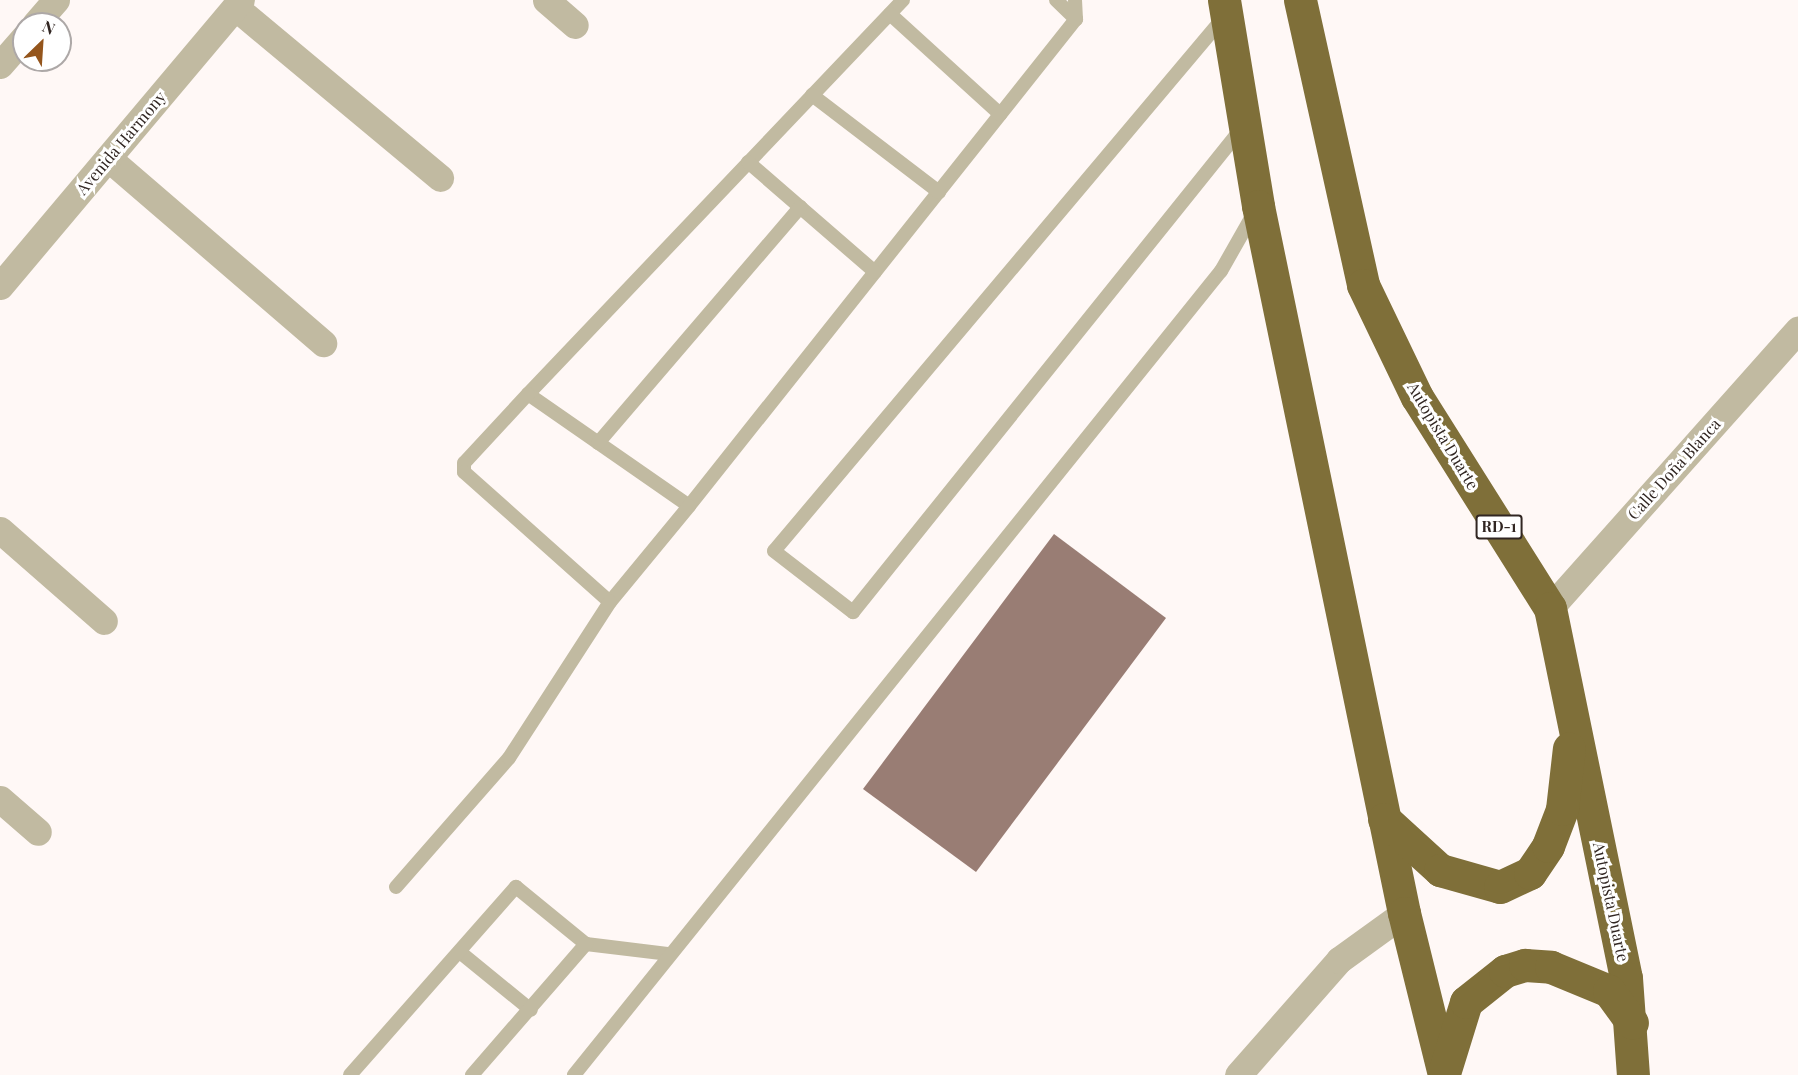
<!DOCTYPE html>
<meta charset="utf-8">
<style>
body{margin:0}
#map{position:relative;width:1798px;height:1075px;overflow:hidden;background:#fff8f6;font-family:"Playfair Display",serif}
div>[style]{position:absolute}
.building>*{inset:0;background:#997d74}
.lane>*{height:14px;margin:-7px;padding:0 7px;transform-origin:7px;border-radius:7px;background:#c1baa1}
.street>*{height:27px;margin:-13.5px;padding:0 13.5px;transform-origin:13.5px;border-radius:13.5px;background:#c1baa1}
.highway>*{height:33px;margin:-16.5px;padding:0 16.5px;transform-origin:16.5px;border-radius:16.5px;background:#7f6f39}
span{translate:-50% -50%;white-space:nowrap;text-align:center;line-height:1.15;-webkit-text-stroke:6px #fff;paint-order:stroke}
.shield-label span{padding:2px 4px;background:#fff;border:2px solid;border-radius:4px;-webkit-text-stroke-width:0}
.shield-label{font-size:15px;color:#312622;font-weight:700}
.street-label{font-size:16px;color:#312622}
.north{position:absolute;left:12px;top:12px;width:60px;height:60px;box-sizing:border-box;background:#fff;border:2px solid #ada8a7;border-radius:50%;rotate:25deg;font-size:16px;font-weight:700;line-height:24px;text-align:center;color:#312622}
.north::after{content:'';display:block;margin:auto;width:21px;height:27px;background:#94551c;clip-path:polygon(50% 0,100% 100%,50% 72%,0 100%)}
</style>
<div id="map">
<div class="building">
<div style="clip-path:polygon(1054px 534px,1166px 618px,976px 872px,863px 789px)"></div>
</div>
<div class="lane">
<div style="left:903px;top:0;width:544px;rotate:133.58deg"></div>
<div style="left:528px;top:394px;width:196px;rotate:34.8deg"></div>
<div style="left:689px;top:506px;width:622px;rotate:-51.53deg"></div>
<div style="left:1076px;top:19px;width:19px;rotate:-93deg"></div>
<div style="left:1056px;top:0;width:28px;rotate:44deg"></div>
<div style="left:890px;top:14px;width:149px;rotate:42.3deg"></div>
<div style="left:1224px;top:17px;width:698px;rotate:130.12deg"></div>
<div style="left:774px;top:551px;width:100px;rotate:37.7deg"></div>
<div style="left:853px;top:612px;width:621px;rotate:-51.21deg"></div>
<div style="left:812px;top:95px;width:160px;rotate:37.4deg"></div>
<div style="left:748px;top:162px;width:168px;rotate:40.9deg"></div>
<div style="left:528px;top:394px;width:94px;rotate:132.8deg"></div>
<div style="left:464px;top:463px;width:9px;rotate:90deg"></div>
<div style="left:464px;top:472px;width:195px;rotate:41.7deg"></div>
<div style="left:610px;top:602px;width:124px;rotate:-50.5deg"></div>
<div style="left:598px;top:443px;width:311px;rotate:-49.4deg"></div>
<div style="left:396px;top:887px;width:171px;rotate:-48.8deg"></div>
<div style="left:509px;top:758px;width:186px;rotate:-57.1deg"></div>
<div style="left:461px;top:953px;width:90px;rotate:39.2deg"></div>
<div style="left:350px;top:1075px;width:251px;rotate:-48.6deg"></div>
<div style="left:516px;top:887px;width:90px;rotate:39.2deg"></div>
<div style="left:586px;top:944px;width:84px;rotate:6.9deg"></div>
<div style="left:472px;top:1075px;width:174px;rotate:-49deg"></div>
<div style="left:574px;top:1075px;width:1032px;rotate:-51.18deg"></div>
<div style="left:1221px;top:271px;width:67px;rotate:-60.4deg"></div>
</div>
<div class="street">
<div style="left:546px;top:0;width:38px;rotate:41deg"></div>
<div style="left:235px;top:7px;width:267px;rotate:39.8deg"></div>
<div style="left:35px;top:24px;width:32px;rotate:-49deg"></div>
<div style="left:0;top:65px;width:37px;rotate:-49deg"></div>
<div style="left:108px;top:158px;width:284px;rotate:40.7deg"></div>
<div style="left:0;top:286px;width:374px;rotate:-49.9deg"></div>
<div style="left:0;top:530px;width:138px;rotate:41.2deg"></div>
<div style="left:1550px;top:608px;width:373px;rotate:-48.3deg"></div>
<div style="left:0;top:799px;width:50px;rotate:41deg"></div>
<div style="left:1238px;top:1075px;width:153px;rotate:-48.7deg"></div>
<div style="left:1339px;top:960px;width:80px;rotate:-35.9deg"></div>
</div>
<div class="highway">
<div style="left:1224px;top:0;width:209px;rotate:80.6deg"></div>
<div style="left:1258px;top:206px;width:722px;rotate:78.33deg"></div>
<div style="left:1404px;top:913px;width:167px;rotate:76.1deg"></div>
<div style="left:1300px;top:0;width:292px;rotate:77.5deg"></div>
<div style="left:1363px;top:285px;width:124px;rotate:64.3deg"></div>
<div style="left:1417px;top:397px;width:249px;rotate:57.8deg"></div>
<div style="left:1550px;top:608px;width:378px;rotate:78.4deg"></div>
<div style="left:1626px;top:978px;width:97px;rotate:85.9deg"></div>
<div style="left:1384px;top:819px;width:76px;rotate:42.3deg"></div>
<div style="left:1440px;top:870px;width:62px;rotate:15.8deg"></div>
<div style="left:1500px;top:887px;width:33px;rotate:-25deg"></div>
<div style="left:1530px;top:873px;width:32px;rotate:-56deg"></div>
<div style="left:1548px;top:846px;width:40px;rotate:-69deg"></div>
<div style="left:1562px;top:809px;width:61px;rotate:-83.5deg"></div>
<div style="left:1445px;top:1070px;width:71px;rotate:-72.8deg"></div>
<div style="left:1466px;top:1002px;width:50px;rotate:-38.5deg"></div>
<div style="left:1505px;top:971px;width:21px;rotate:-17deg"></div>
<div style="left:1525px;top:965px;width:26px;rotate:4deg"></div>
<div style="left:1551px;top:967px;width:63px;rotate:22.5deg"></div>
<div style="left:1609px;top:991px;width:39px;rotate:54deg"></div>
</div>
<div class="shield-label">
<span style="left:1499px;top:527px">RD-1</span>
</div>
<div class="street-label">
<span style="left:121px;top:143px;rotate:-50deg">Avenida Harmony</span>
<span style="left:1443px;top:436px;rotate:59deg">Autopista Duarte</span>
<span style="left:1674px;top:469px;rotate:-48deg">Calle Doña Blanca</span>
<span style="left:1611px;top:902px;rotate:78deg">Autopista Duarte</span>
</div>
<div class="north">N</div>
</div>
